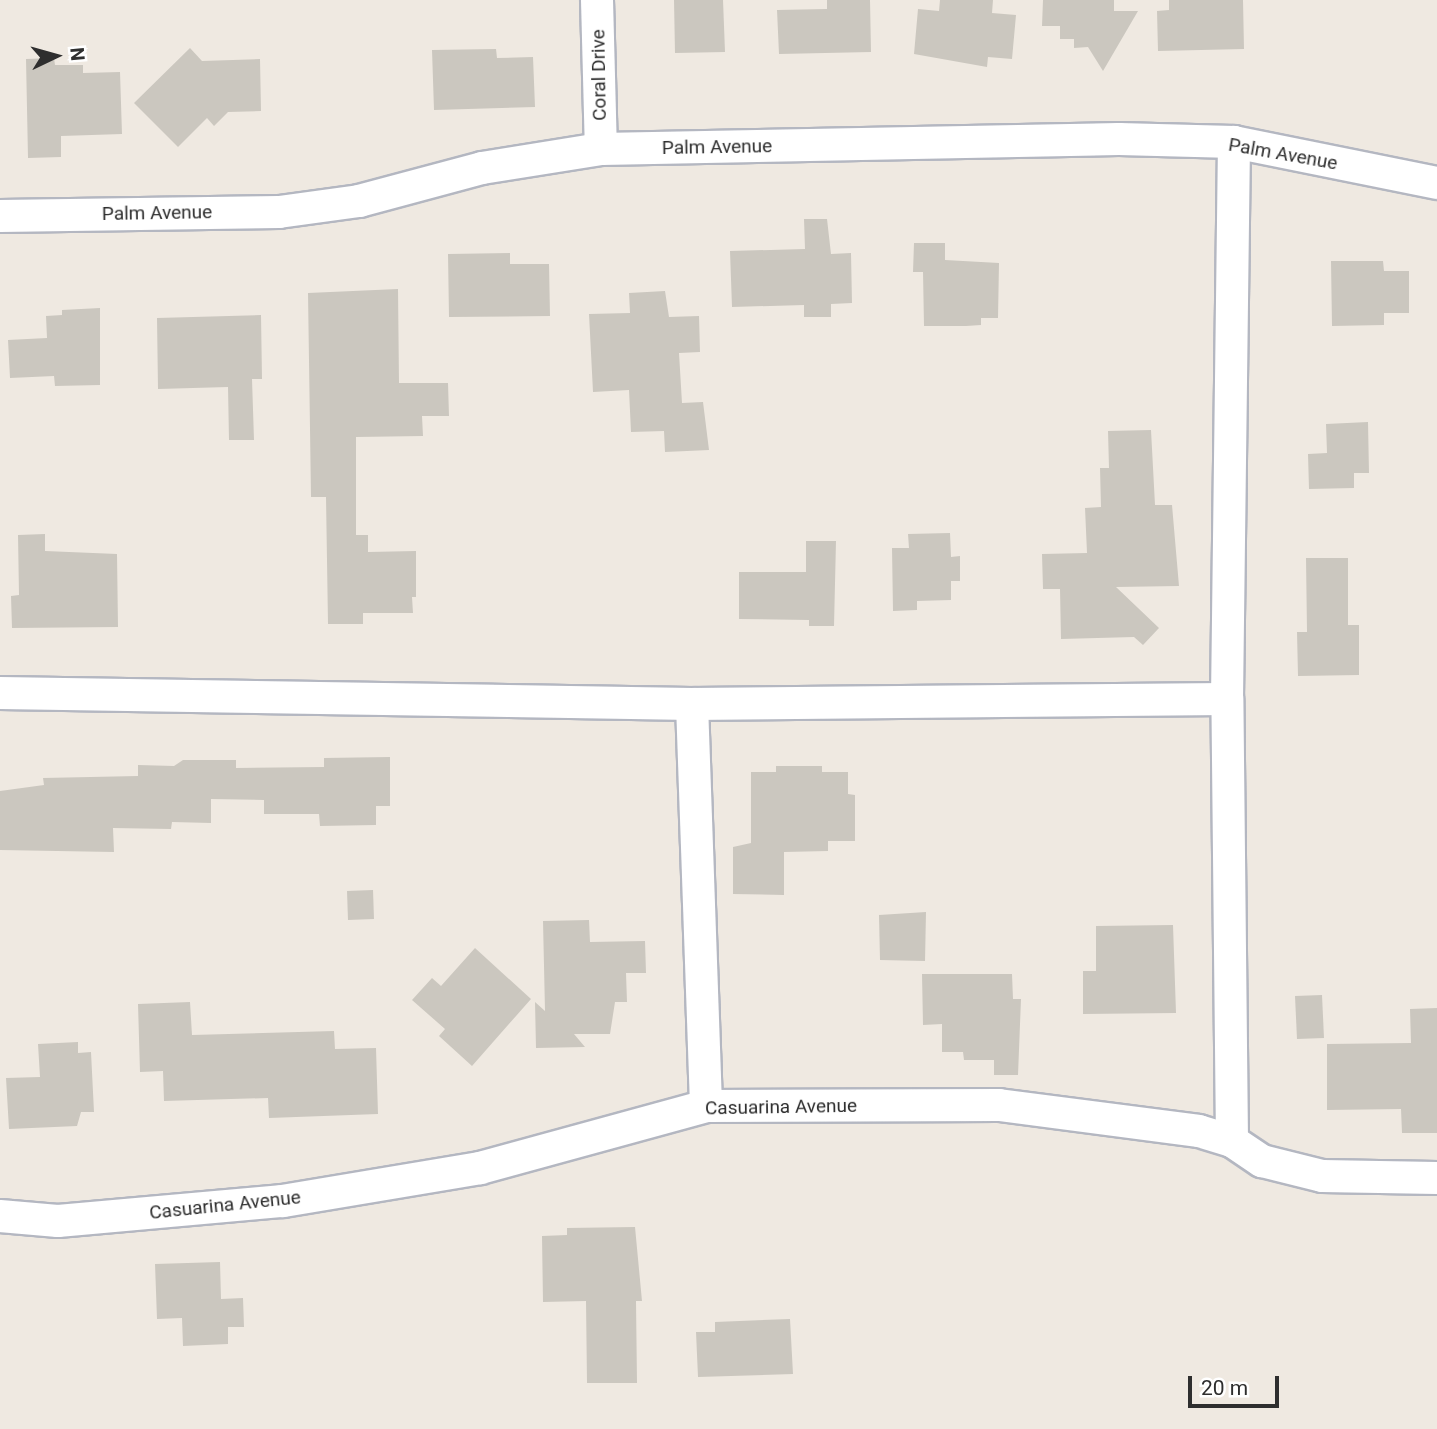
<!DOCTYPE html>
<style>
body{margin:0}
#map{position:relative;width:1437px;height:1429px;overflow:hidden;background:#efe9e1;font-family:Roboto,sans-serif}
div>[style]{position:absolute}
.building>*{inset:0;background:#cbc7bf}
.roads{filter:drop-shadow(2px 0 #b4b7c1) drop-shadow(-2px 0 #b4b7c1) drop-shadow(0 2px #b4b7c1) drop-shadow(0 -2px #b4b7c1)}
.minor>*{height:32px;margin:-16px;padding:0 16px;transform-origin:16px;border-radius:16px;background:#fff}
span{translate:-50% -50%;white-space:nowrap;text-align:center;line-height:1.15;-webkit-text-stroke:5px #fff;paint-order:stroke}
.street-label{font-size:19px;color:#2e2e2e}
.north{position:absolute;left:21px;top:21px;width:70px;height:70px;-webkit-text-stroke:5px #fff;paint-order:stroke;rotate:85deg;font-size:19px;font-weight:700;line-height:28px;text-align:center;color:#2e2e2e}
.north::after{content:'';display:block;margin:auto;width:24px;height:32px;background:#2e2e2e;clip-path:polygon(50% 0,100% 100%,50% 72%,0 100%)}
.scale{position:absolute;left:1188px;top:1376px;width:91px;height:32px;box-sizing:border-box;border:4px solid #2e2e2e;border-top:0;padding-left:9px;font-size:21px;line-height:24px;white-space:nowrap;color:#2e2e2e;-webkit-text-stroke:5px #fff;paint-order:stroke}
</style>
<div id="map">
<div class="building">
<div style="clip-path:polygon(674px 0,723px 0,725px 52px,675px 53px)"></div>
<div style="clip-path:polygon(827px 0,870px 0,871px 52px,779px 54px,777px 10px,827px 9px)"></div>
<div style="clip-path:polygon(940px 0,993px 0,992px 13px,1016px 15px,1012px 59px,988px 57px,987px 67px,914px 54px,918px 9px,939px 11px)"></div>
<div style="clip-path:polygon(1043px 0,1114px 0,1114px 11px,1138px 11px,1103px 71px,1088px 47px,1074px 48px,1074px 39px,1060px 39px,1060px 26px,1042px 26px)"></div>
<div style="clip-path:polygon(1169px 0,1243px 0,1244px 49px,1158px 51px,1157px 11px,1169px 10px)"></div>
<div style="clip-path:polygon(190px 48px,202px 61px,260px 59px,261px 111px,228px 112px,214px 126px,207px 118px,178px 147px,134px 103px)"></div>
<div style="clip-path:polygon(496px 49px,497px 58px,533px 57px,535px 107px,434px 110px,432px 50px)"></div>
<div style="clip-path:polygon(54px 58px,55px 65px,83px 65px,83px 73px,120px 72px,122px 134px,61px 136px,61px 157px,28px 158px,26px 59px)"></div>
<div style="clip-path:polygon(804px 219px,827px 219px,831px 254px,851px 253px,852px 303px,831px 304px,831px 317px,804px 317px,804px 305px,732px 307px,730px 251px,805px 249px)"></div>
<div style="clip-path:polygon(914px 243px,945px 243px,945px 260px,999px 263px,998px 318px,981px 318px,981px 325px,966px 326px,924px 326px,923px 272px,913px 272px)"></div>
<div style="clip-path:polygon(510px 253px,510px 264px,549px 264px,550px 316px,449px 317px,448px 254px)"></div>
<div style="clip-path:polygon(1331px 261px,1383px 261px,1384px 271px,1409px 271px,1409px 313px,1384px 313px,1384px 325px,1332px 326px)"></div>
<div style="clip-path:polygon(398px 289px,399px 383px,448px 383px,449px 416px,422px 416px,423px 436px,356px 437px,356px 535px,368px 535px,368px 552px,416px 551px,416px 597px,412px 597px,413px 613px,363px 613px,363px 624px,328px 624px,326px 497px,311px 497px,308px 293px)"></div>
<div style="clip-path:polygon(665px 291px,669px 317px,699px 316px,700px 352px,679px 353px,682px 403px,703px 402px,709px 450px,665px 452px,664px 431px,631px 432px,629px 390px,593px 392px,589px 314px,630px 313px,629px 293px)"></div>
<div style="clip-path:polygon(100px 308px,100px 385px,55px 386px,54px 376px,10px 378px,8px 340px,47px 338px,46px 316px,62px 315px,62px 310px)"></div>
<div style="clip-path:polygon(261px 315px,262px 379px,252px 379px,254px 440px,229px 440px,228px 387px,158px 389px,157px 318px)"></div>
<div style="clip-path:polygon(1368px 422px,1369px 473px,1354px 473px,1354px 488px,1309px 489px,1308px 454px,1327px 453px,1326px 424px)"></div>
<div style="clip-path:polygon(1151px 430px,1155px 505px,1172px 505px,1179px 586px,1116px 587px,1159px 628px,1143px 645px,1134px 637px,1061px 639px,1060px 589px,1043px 589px,1042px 554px,1087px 553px,1085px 508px,1101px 507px,1100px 468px,1109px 468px,1108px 431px)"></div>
<div style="clip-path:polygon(950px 533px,951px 557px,960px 556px,960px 581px,951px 581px,951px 600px,917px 601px,917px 610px,893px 611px,892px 548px,909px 548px,908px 534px)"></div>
<div style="clip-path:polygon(45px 534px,45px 551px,117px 554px,118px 627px,12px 628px,11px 596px,19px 595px,18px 535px)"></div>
<div style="clip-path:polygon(806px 541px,836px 541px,834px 626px,809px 626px,809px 620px,739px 619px,739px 572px,806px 572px)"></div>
<div style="clip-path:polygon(1306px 558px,1348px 558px,1348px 625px,1359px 625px,1359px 675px,1298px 676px,1297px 632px,1307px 632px)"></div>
<div style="clip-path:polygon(390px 757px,390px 806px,376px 806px,376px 825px,320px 826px,319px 814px,264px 814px,264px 800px,211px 799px,211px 823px,172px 822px,171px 829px,113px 828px,114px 852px,0 850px,0 791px,44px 785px,43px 778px,138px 776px,138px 765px,174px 766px,183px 760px,236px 760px,236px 768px,324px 767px,324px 758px)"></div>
<div style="clip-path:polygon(776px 766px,822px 766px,822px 772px,848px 772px,848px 794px,855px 795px,855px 841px,828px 841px,828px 851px,784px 852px,784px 895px,733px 894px,733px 847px,751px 843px,751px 772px,776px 772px)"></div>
<div style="clip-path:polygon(373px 890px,374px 919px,348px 920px,347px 891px)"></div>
<div style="clip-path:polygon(926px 912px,925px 961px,880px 960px,879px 915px)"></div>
<div style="clip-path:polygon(589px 920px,590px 942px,645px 941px,646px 973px,626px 973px,627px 1002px,615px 1002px,610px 1034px,574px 1034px,585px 1047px,536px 1048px,535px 1002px,545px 1011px,543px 921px)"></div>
<div style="clip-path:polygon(1173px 925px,1176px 1013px,1083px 1014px,1083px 971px,1096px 971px,1096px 926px)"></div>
<div style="clip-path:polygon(475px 948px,531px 999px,472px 1066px,439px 1036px,445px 1029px,412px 1000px,432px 978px,441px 986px)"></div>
<div style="clip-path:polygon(922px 974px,1012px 974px,1013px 999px,1021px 999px,1018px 1075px,994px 1075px,994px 1060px,964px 1060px,963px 1052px,942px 1052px,942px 1024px,923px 1025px)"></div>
<div style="clip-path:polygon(1322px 995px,1324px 1038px,1297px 1039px,1295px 996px)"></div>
<div style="clip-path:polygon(190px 1002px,192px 1035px,334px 1031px,335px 1049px,376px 1048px,378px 1114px,269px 1118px,268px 1098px,164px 1101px,163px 1071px,140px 1072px,138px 1004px)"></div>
<div style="clip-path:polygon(1437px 1008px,1437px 1133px,1402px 1133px,1401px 1109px,1327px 1110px,1327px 1044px,1411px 1043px,1410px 1009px)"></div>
<div style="clip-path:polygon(78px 1042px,78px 1053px,91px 1052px,94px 1112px,81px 1112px,77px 1126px,9px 1129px,6px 1078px,40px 1077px,38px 1044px)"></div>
<div style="clip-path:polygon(635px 1227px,642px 1301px,636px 1301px,637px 1383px,587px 1383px,586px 1301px,543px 1302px,542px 1236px,567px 1235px,567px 1228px)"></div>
<div style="clip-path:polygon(220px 1262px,221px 1299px,243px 1298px,244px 1327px,228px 1327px,228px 1344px,183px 1346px,182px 1318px,157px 1319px,155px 1264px)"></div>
<div style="clip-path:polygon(790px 1319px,793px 1374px,698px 1377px,696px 1332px,715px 1332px,715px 1322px)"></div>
</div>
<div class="roads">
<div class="minor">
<div style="left:597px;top:0;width:149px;rotate:88.5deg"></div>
<div style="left:0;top:216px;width:279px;rotate:-0.8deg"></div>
<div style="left:279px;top:212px;width:81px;rotate:-7.8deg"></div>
<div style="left:359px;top:201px;width:127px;rotate:-15deg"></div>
<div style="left:482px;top:168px;width:121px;rotate:-9.1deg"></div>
<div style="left:601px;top:149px;width:518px;rotate:-1.11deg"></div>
<div style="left:1119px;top:139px;width:115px;rotate:1.5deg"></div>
<div style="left:1234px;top:142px;width:207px;rotate:11.4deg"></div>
<div style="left:0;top:693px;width:692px;rotate:0.91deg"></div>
<div style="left:692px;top:704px;width:535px;rotate:-0.54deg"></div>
<div style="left:692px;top:704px;width:402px;rotate:88deg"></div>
<div style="left:1232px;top:1141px;width:442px;rotate:-90.6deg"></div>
<div style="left:1227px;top:699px;width:557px;rotate:-89.28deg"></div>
<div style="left:0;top:1216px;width:58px;rotate:4.9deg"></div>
<div style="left:58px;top:1221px;width:226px;rotate:-5.1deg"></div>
<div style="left:283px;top:1201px;width:200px;rotate:-9.5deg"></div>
<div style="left:480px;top:1168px;width:234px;rotate:-15.3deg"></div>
<div style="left:706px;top:1106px;width:293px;rotate:-0.2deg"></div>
<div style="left:999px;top:1105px;width:202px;rotate:7.4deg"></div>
<div style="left:1199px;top:1131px;width:34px;rotate:17deg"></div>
<div style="left:1232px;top:1141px;width:36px;rotate:34deg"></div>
<div style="left:1262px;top:1161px;width:62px;rotate:14deg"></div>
<div style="left:1322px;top:1176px;width:115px;rotate:1deg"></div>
</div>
</div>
<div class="street-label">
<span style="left:599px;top:75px;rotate:-91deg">Coral Drive</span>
<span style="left:717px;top:147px;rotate:-1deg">Palm Avenue</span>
<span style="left:1283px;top:154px;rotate:10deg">Palm Avenue</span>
<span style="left:157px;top:213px;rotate:-1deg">Palm Avenue</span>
<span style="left:781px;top:1107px;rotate:-1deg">Casuarina Avenue</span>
<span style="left:225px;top:1205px;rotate:-6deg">Casuarina Avenue</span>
</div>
<div class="north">N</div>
<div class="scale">20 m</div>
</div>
